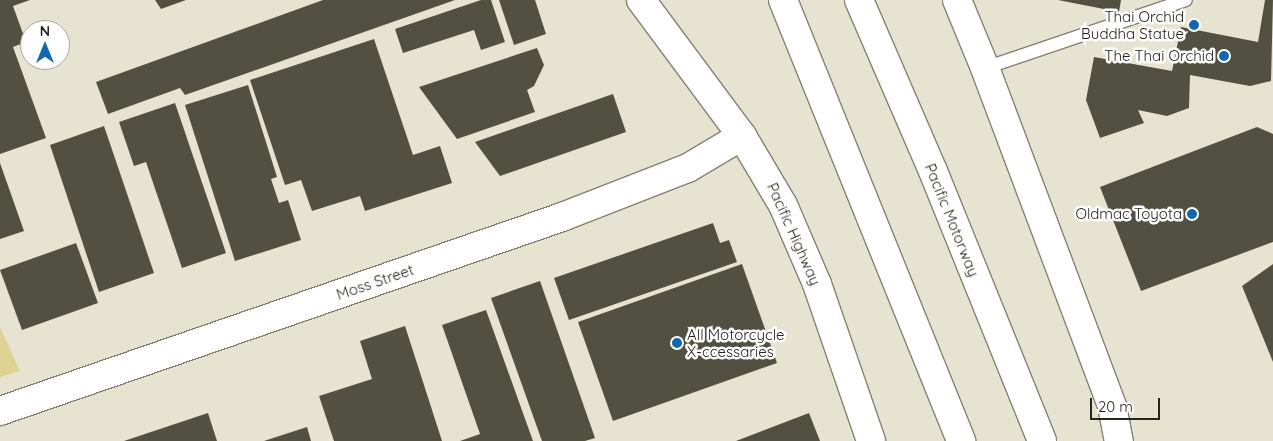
<!DOCTYPE html>
<style>
body{margin:0}
#map{position:relative;width:1273px;height:441px;overflow:hidden;background:#e6e4d0;font-family:Quicksand,sans-serif}
div>[style]{position:absolute}
.green>*{inset:0;background:#ddd492}
.building>*{inset:0;background:#525040}
.roads{filter:drop-shadow(1px 0 #848271) drop-shadow(-1px 0 #848271) drop-shadow(0 1px #848271) drop-shadow(0 -1px #848271)}
.service>*{height:12px;margin:-6px;padding:0 6px;transform-origin:6px;border-radius:6px;background:#fff}
.tertiary>*{height:28px;margin:-14px;padding:0 14px;transform-origin:14px;border-radius:14px;background:#fff}
.motorway>*{height:28px;margin:-14px;padding:0 14px;transform-origin:14px;border-radius:14px;background:#fff}
.dots>*{width:14px;height:14px;translate:-50% -50%;box-sizing:border-box;border:2px solid #fff;border-radius:50%}
span{translate:-50% -50%;white-space:nowrap;text-align:center;line-height:1.15;-webkit-text-stroke:5px #fff;paint-order:stroke}
.poi-label{font-size:15px;color:#25241d}
.right{translate:-100% -50%;text-align:right}
.left{translate:0 -50%;text-align:left}
.street-label{font-size:15px;color:#25241d}
.north{position:absolute;left:20px;top:20px;width:50px;height:50px;box-sizing:border-box;background:#fff;border:1px solid #a8a7a5;border-radius:50%;rotate:0deg;font-size:14px;font-weight:700;line-height:20px;text-align:center;color:#25241d}
.north::after{content:'';display:block;margin:auto;width:18px;height:22px;background:#0f68b5;clip-path:polygon(50% 0,100% 100%,50% 72%,0 100%)}
.scale{position:absolute;left:1090px;top:398px;width:70px;height:22px;box-sizing:border-box;border:2px solid #25241d;border-top:0;padding-left:6px;font-size:15px;line-height:18px;white-space:nowrap;color:#25241d;-webkit-text-stroke:4px #fff;paint-order:stroke}
</style>
<div id="map">
<div class="green">
<div style="clip-path:polygon(0 327px,20px 371px,0 377px)"></div>
</div>
<div class="building">
<div style="clip-path:polygon(0 0,30px 0,13px 6px,26px 42px,13px 47px,46px 138px,0 154px)"></div>
<div style="clip-path:polygon(155px 0,186px 0,161px 9px)"></div>
<div style="clip-path:polygon(323px 0,455px 0,185px 95px,180px 88px,108px 114px,96px 82px)"></div>
<div style="clip-path:polygon(481px 0,491px 0,505px 42px,481px 50px,474px 30px,403px 53px,395px 29px)"></div>
<div style="clip-path:polygon(499px 0,535px 0,546px 34px,514px 45px)"></div>
<div style="clip-path:polygon(1058px 0,1121px 0,1119px 12px)"></div>
<div style="clip-path:polygon(1265px 0,1273px 0,1271px 81px,1250px 86px,1190px 75px,1189px 108px,1167px 116px,1138px 110px,1144px 123px,1100px 138px,1086px 100px,1094px 57px,1172px 71px,1181px 27px,1258px 42px)"></div>
<div style="clip-path:polygon(374px 39px,413px 155px,440px 146px,452px 183px,365px 211px,360px 196px,312px 211px,301px 180px,285px 185px,250px 80px)"></div>
<div style="clip-path:polygon(537px 48px,544px 65px,534px 86px,527px 90px,535px 112px,457px 139px,419px 87px)"></div>
<div style="clip-path:polygon(248px 85px,277px 177px,271px 179px,279px 203px,288px 200px,301px 240px,235px 261px,185px 105px)"></div>
<div style="clip-path:polygon(613px 94px,626px 132px,500px 176px,475px 142px)"></div>
<div style="clip-path:polygon(175px 103px,226px 253px,182px 268px,146px 162px,134px 166px,119px 122px)"></div>
<div style="clip-path:polygon(104px 126px,154px 273px,99px 292px,50px 145px)"></div>
<div style="clip-path:polygon(1257px 127px,1273px 134px,1273px 242px,1141px 291px,1100px 187px)"></div>
<div style="clip-path:polygon(0 163px,24px 231px,0 239px)"></div>
<div style="clip-path:polygon(713px 223px,720px 243px,729px 240px,737px 262px,569px 320px,554px 278px)"></div>
<div style="clip-path:polygon(76px 243px,98px 303px,22px 330px,0 270px)"></div>
<div style="clip-path:polygon(742px 264px,777px 363px,613px 421px,578px 322px)"></div>
<div style="clip-path:polygon(1273px 264px,1273px 362px,1242px 286px)"></div>
<div style="clip-path:polygon(540px 281px,595px 438px,585px 441px,542px 441px,491px 298px)"></div>
<div style="clip-path:polygon(486px 310px,533px 441px,460px 441px,480px 434px,442px 325px)"></div>
<div style="clip-path:polygon(405px 326px,442px 441px,334px 441px,319px 396px,372px 379px,360px 341px)"></div>
<div style="clip-path:polygon(208px 413px,217px 441px,124px 441px)"></div>
<div style="clip-path:polygon(809px 413px,820px 441px,736px 441px)"></div>
<div style="clip-path:polygon(307px 427px,311px 441px,264px 441px)"></div>
</div>
<div class="roads">
<div class="service">
<div style="left:985px;top:68px;width:212px;rotate:-18.7deg"></div>
</div>
<div class="tertiary">
<div style="left:641px;top:0;width:169px;rotate:53.4deg"></div>
<div style="left:742px;top:136px;width:80px;rotate:59.3deg"></div>
<div style="left:783px;top:205px;width:86px;rotate:66.7deg"></div>
<div style="left:817px;top:284px;width:166px;rotate:71deg"></div>
<div style="left:957px;top:0;width:74px;rotate:67.6deg"></div>
<div style="left:985px;top:68px;width:361px;rotate:69.4deg"></div>
<div style="left:1112px;top:406px;width:36px;rotate:79deg"></div>
<div style="left:0;top:411px;width:595px;rotate:-19.04deg"></div>
<div style="left:562px;top:217px;width:135px;rotate:-21.3deg"></div>
<div style="left:688px;top:168px;width:63px;rotate:-30.7deg"></div>
</div>
<div class="motorway">
<div style="left:783px;top:0;width:476px;rotate:68deg"></div>
<div style="left:859px;top:0;width:186px;rotate:66.6deg"></div>
<div style="left:933px;top:171px;width:291px;rotate:68deg"></div>
</div>
</div>
<div class="dots">
<div style="left:1194px;top:25px;background:#0f68b5"></div>
<div style="left:1224px;top:56px;background:#0f68b5"></div>
<div style="left:1192px;top:214px;background:#0f68b5"></div>
<div style="left:677px;top:343px;background:#0f68b5"></div>
</div>
<div class="poi-label">
<span class="right" style="left:1184px;top:25px">Thai Orchid<br>Buddha Statue</span>
<span class="right" style="left:1214px;top:56px">The Thai Orchid</span>
<span class="right" style="left:1182px;top:214px">Oldmac Toyota</span>
<span class="left" style="left:687px;top:343px">All Motorcycle<br>X-ccessaries</span>
</div>
<div class="street-label">
<span style="left:952px;top:220px;rotate:68deg">Pacific Motorway</span>
<span style="left:794px;top:234px;rotate:66deg">Pacific Highway</span>
<span style="left:375px;top:282px;rotate:-19deg">Moss Street</span>
</div>
<div class="north">N</div>
<div class="scale">20 m</div>
</div>
